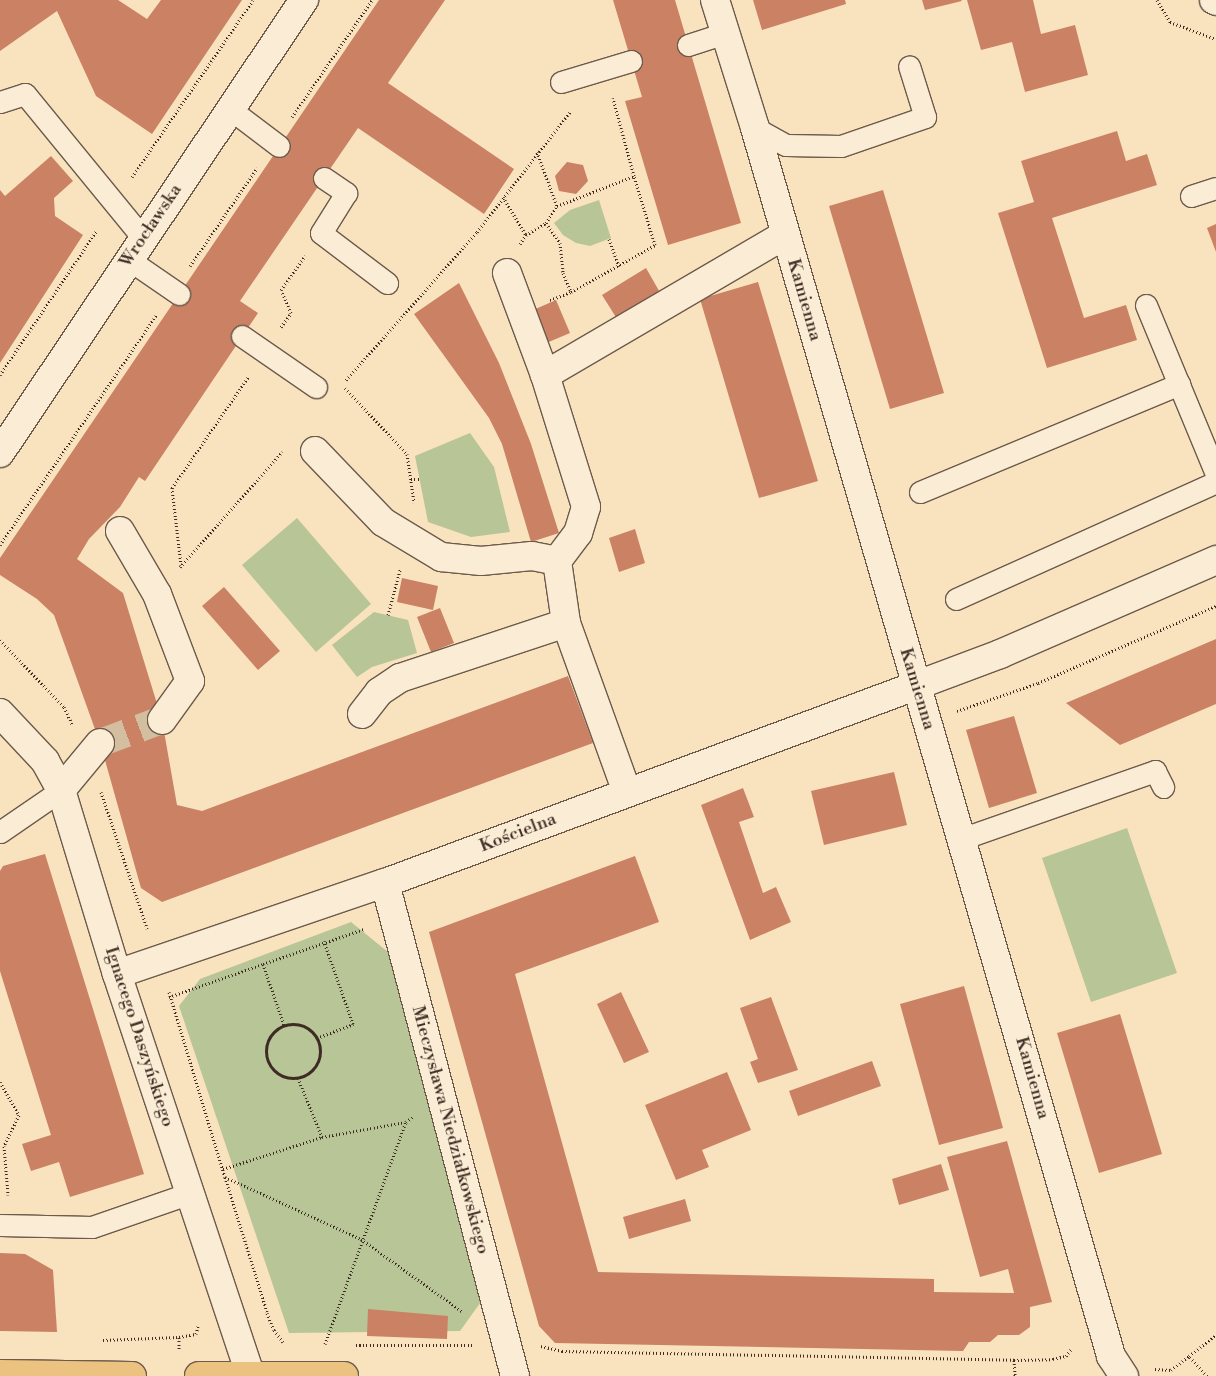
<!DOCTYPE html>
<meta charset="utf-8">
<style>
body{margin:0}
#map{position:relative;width:1216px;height:1376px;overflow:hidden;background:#f9e3bf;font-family:"Libre Bodoni",serif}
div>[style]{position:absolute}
.green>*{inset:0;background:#b7c597}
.building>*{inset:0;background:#cb8163}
.street-tunnel>*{height:28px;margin-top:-14px;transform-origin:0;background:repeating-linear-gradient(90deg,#d4bea0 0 28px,transparent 0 42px)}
.path>*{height:3px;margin-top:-1.5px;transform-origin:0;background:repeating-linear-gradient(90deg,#3e2c24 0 1px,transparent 0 3.5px)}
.path>.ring{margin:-1.5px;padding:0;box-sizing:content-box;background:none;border:3px solid #3e2c24;border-radius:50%}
.roads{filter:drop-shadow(1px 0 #6d5a4b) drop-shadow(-1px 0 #6d5a4b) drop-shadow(0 1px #6d5a4b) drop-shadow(0 -1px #6d5a4b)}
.lane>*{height:21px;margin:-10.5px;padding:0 10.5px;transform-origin:10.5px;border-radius:10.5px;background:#fbedd5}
.street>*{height:28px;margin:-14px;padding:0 14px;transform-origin:14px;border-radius:14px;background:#fbedd5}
.primary>*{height:28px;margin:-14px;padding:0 14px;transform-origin:14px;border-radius:14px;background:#ecc280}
span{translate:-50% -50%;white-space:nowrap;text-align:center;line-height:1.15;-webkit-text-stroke:4.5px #fbedd5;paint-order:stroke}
.street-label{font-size:18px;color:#3e2c24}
</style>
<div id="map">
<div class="green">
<div style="clip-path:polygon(599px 200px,611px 238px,590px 246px,576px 243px,563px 235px,554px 223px,570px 210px)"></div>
<div style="clip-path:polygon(470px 433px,494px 467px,510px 532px,471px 537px,428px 522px,415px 456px)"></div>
<div style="clip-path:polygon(297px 518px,371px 604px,316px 652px,242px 565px)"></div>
<div style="clip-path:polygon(374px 612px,408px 620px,417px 653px,372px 667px,357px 677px,332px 645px)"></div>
<div style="clip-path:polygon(1127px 828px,1177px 973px,1091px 1002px,1042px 858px)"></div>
<div style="clip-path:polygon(351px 922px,388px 952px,483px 1299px,460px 1331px,289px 1333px,179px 1006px,200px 979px)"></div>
</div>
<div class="building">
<div style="clip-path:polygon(0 0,118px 0,147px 19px,161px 0,242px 0,152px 134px,96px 96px,57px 11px,0 51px)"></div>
<div style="clip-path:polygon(379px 0,445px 0,388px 83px,514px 169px,484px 214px,358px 128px,240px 301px,258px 313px,145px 481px,139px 477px,120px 507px,89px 539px,77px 559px,123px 593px,162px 720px,177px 805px,202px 811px,568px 676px,593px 743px,162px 902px,141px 888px,101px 746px,54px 615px,37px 599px,0 575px,0 558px)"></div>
<div style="clip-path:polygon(613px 0,675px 0,741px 223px,668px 245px,625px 101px,642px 97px)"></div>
<div style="clip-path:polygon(753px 0,845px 0,846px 4px,762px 30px)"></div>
<div style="clip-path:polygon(922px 0,961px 0,962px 1px,925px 10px)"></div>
<div style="clip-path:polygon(967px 0,1033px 0,1041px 34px,1075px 25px,1088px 75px,1025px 92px,1012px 42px,981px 50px)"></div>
<div style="clip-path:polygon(1117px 131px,1126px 161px,1147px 154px,1157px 185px,1052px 218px,1084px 318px,1126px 305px,1137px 340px,1047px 368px,998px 213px,1034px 202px,1021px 161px)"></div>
<div style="clip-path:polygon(51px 156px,73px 181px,54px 198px,55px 216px,83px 235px,0 363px,0 190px,5px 196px)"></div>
<div style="clip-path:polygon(567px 162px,583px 165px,588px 181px,576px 194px,559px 191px,555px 176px)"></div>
<div style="clip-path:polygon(883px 190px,944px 393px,890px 409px,829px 206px)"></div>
<div style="clip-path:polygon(1216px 224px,1216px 252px,1207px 228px)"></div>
<div style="clip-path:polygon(646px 268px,662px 296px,619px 322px,602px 295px)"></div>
<div style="clip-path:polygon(758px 282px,818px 481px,759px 498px,700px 299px)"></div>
<div style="clip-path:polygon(459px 283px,499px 363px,531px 444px,559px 533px,531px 542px,502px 444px,489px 418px,414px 314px)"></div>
<div style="clip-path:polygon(556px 300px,570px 333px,544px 344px,531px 311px)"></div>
<div style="clip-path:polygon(635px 529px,645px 563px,619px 572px,609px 538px)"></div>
<div style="clip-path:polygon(402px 578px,438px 586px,433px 610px,397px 602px)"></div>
<div style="clip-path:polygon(224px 587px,280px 651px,258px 670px,202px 606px)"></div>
<div style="clip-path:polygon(440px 608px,454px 643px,431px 652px,417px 617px)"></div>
<div style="clip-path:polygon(1216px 639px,1216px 704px,1120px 745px,1066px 703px)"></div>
<div style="clip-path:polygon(1014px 716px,1037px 793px,989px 808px,966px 730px)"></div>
<div style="clip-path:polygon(894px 772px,907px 825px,824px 845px,811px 791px)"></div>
<div style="clip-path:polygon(743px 788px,754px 817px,739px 822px,763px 893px,776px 887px,791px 922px,750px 940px,701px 805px)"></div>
<div style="clip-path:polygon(45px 854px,144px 1174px,70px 1197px,59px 1162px,31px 1171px,22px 1144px,51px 1135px,0 971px,0 871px,3px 866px)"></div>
<div style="clip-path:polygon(635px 856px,659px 922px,515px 974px,598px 1272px,934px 1279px,934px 1292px,1014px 1293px,1008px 1269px,980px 1277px,947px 1157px,1007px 1141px,1052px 1302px,1030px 1307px,1030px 1327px,1019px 1335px,998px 1335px,990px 1342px,969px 1342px,963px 1351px,555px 1343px,539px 1326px,429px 932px)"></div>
<div style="clip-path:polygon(964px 986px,1003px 1128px,939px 1145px,900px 1004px)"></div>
<div style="clip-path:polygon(621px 992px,649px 1052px,624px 1063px,597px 1004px)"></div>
<div style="clip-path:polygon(771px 997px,798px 1070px,758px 1083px,750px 1062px,758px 1059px,740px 1008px)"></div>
<div style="clip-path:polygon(1120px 1014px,1162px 1154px,1099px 1173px,1057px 1033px)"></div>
<div style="clip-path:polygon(872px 1061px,881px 1086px,798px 1116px,789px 1091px)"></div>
<div style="clip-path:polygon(727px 1072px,751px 1130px,702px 1150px,709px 1167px,676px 1180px,645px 1105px)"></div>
<div style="clip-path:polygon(941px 1164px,949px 1190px,899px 1205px,892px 1179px)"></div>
<div style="clip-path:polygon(685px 1199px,691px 1221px,629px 1239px,623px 1217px)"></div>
<div style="clip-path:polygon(0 1253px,25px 1254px,53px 1270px,57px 1332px,0 1331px)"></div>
<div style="clip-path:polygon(368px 1309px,448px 1316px,447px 1339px,367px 1336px)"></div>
</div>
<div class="street-tunnel">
<div style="left:100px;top:743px;width:66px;rotate:-20.4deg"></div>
</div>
<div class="path">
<div style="left:1157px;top:0;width:26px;rotate:59deg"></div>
<div style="left:1170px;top:22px;width:49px;rotate:20.3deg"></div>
<div style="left:292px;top:117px;width:142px;rotate:-55.6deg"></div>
<div style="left:537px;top:152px;width:58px;rotate:69.7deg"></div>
<div style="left:557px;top:206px;width:83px;rotate:-21.3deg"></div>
<div style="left:634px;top:176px;width:81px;rotate:-105.1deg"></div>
<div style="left:132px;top:177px;width:214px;rotate:-55.6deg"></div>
<div style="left:503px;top:197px;width:44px;rotate:58.8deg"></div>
<div style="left:546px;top:223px;width:24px;rotate:55deg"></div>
<div style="left:560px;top:243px;width:30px;rotate:84deg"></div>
<div style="left:563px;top:273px;width:21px;rotate:67deg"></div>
<div style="left:609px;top:239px;width:29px;rotate:70deg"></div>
<div style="left:520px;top:244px;width:11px;rotate:-56deg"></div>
<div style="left:526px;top:235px;width:23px;rotate:-31deg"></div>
<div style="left:546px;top:223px;width:20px;rotate:-57deg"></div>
<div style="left:190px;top:266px;width:119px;rotate:-55.6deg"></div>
<div style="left:550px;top:300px;width:22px;rotate:-21deg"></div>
<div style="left:571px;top:292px;width:96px;rotate:-29.2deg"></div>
<div style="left:655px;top:245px;width:72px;rotate:-106.9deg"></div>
<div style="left:281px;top:327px;width:17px;rotate:-54deg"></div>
<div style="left:291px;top:313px;width:25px;rotate:-113deg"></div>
<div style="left:281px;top:290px;width:42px;rotate:-54.8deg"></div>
<div style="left:0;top:375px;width:174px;rotate:-56.2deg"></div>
<div style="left:346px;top:380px;width:198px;rotate:-48.5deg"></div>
<div style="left:477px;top:232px;width:153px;rotate:-52.2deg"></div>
<div style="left:345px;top:388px;width:91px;rotate:46.8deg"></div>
<div style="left:407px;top:454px;width:49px;rotate:81.7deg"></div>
<div style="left:411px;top:479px;width:8px"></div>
<div style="left:0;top:545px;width:279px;rotate:-55.8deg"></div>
<div style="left:181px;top:565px;width:78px;rotate:-96.7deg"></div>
<div style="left:172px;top:488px;width:136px;rotate:-55.5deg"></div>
<div style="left:180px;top:567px;width:154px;rotate:-48.4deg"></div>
<div style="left:388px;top:615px;width:47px;rotate:-75.1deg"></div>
<div style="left:0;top:640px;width:93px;rotate:46.3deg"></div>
<div style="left:64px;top:707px;width:19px;rotate:65deg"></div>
<div style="left:957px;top:711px;width:86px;rotate:-19.1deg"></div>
<div style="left:1038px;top:683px;width:194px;rotate:-23.4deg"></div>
<div style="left:101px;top:792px;width:144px;rotate:71.3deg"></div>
<div style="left:263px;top:964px;width:107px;rotate:-19.1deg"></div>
<div style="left:169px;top:992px;width:193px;rotate:73.2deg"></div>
<div style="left:225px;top:1177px;width:149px;rotate:24.5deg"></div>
<div style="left:361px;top:1239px;width:125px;rotate:35.6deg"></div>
<div style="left:169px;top:997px;width:100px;rotate:-19.3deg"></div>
<div style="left:263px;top:964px;width:65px;rotate:71deg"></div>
<div class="ring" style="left:266px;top:1024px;width:51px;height:51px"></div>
<div style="left:317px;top:1038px;width:39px;rotate:-21deg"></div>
<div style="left:353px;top:1024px;width:88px;rotate:-109.3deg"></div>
<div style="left:298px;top:1078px;width:64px;rotate:67.9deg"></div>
<div style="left:0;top:1082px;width:38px;rotate:60deg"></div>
<div style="left:19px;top:1115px;width:34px;rotate:116deg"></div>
<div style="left:4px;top:1146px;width:49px;rotate:85.3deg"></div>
<div style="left:223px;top:1169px;width:104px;rotate:-17.9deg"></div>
<div style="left:322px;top:1137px;width:84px;rotate:-10.2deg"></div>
<div style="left:225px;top:1177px;width:141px;rotate:72.7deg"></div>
<div style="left:267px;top:1313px;width:18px;rotate:68deg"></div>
<div style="left:274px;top:1330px;width:15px;rotate:53deg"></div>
<div style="left:179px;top:1337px;width:13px;rotate:90deg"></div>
<div style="left:103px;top:1340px;width:76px;rotate:-2.3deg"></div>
<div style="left:179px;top:1337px;width:17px;rotate:-10deg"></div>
<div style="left:196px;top:1334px;width:8px;rotate:-76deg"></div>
<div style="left:325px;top:1344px;width:236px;rotate:-70deg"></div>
<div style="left:406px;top:1122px;width:10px;rotate:-37deg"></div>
<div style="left:356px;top:1345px;width:116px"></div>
<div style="left:541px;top:1346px;width:22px;rotate:13deg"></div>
<div style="left:562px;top:1351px;width:452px;rotate:1.1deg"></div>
<div style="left:1014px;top:1360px;width:39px;rotate:-1deg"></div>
<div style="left:1053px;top:1359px;width:13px;rotate:-13deg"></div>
<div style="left:1066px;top:1356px;width:10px;rotate:-53deg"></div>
<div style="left:1014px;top:1360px;width:16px;rotate:86deg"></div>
<div style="left:1155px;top:1369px;width:16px;rotate:4deg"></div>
<div style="left:1171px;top:1370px;width:23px;rotate:-38deg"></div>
<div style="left:1207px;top:1376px;width:27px;rotate:-132deg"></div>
<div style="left:1189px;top:1356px;width:34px;rotate:-38deg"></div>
</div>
<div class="roads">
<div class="lane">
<div style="left:688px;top:45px;width:39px;rotate:-18deg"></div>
<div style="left:561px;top:82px;width:73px;rotate:-16.7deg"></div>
<div style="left:0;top:102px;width:26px;rotate:-18deg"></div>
<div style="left:25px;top:94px;width:186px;rotate:50.7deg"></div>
<div style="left:230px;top:109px;width:61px;rotate:37.1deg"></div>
<div style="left:755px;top:128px;width:35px;rotate:29deg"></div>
<div style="left:786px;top:145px;width:55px;rotate:1deg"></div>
<div style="left:841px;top:146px;width:89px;rotate:-19deg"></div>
<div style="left:925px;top:117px;width:53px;rotate:-107.4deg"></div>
<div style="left:324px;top:178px;width:27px;rotate:34deg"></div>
<div style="left:346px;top:193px;width:47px;rotate:122deg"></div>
<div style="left:321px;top:233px;width:83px;rotate:37.1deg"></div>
<div style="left:1191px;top:196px;width:26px;rotate:-18deg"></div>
<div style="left:128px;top:259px;width:62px;rotate:34.5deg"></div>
<div style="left:1146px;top:305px;width:183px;rotate:67.5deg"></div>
<div style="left:242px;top:336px;width:90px;rotate:34.6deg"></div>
<div style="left:920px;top:492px;width:281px;rotate:-22.6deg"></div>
<div style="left:956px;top:599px;width:285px;rotate:-24.2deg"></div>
<div style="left:0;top:832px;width:74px;rotate:-34.5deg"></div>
<div style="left:961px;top:839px;width:206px;rotate:-19.3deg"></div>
<div style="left:1155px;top:771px;width:18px;rotate:63deg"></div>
<div style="left:0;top:1225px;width:92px;rotate:1.2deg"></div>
<div style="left:92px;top:1227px;width:104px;rotate:-19.1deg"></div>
</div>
<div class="street">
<div style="left:715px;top:0;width:134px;rotate:72.6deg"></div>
<div style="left:755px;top:128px;width:1279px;rotate:73.83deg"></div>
<div style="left:1111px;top:1356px;width:24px;rotate:57deg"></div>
<div style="left:1214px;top:0;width:2px;rotate:27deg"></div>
<div style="left:507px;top:273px;width:109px;rotate:69.6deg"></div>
<div style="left:545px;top:375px;width:138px;rotate:72.7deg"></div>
<div style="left:586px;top:507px;width:27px;rotate:107deg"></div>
<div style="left:578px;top:533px;width:35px;rotate:127deg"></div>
<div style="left:545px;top:375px;width:278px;rotate:-30.3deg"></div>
<div style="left:315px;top:451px;width:98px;rotate:46.2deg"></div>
<div style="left:383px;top:522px;width:68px;rotate:31.1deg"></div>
<div style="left:441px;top:557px;width:40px;rotate:5.7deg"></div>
<div style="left:481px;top:561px;width:51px;rotate:-5.6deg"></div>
<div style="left:532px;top:556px;width:25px;rotate:11deg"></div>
<div style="left:557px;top:561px;width:63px;rotate:81.7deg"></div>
<div style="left:566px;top:623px;width:180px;rotate:70.2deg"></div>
<div style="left:0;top:453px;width:546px;rotate:-56.14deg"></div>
<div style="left:120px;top:531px;width:73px;rotate:59.6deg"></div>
<div style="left:157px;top:594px;width:93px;rotate:69.2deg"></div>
<div style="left:190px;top:681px;width:48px;rotate:125.7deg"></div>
<div style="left:0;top:713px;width:66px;rotate:46.8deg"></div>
<div style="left:45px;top:761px;width:33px;rotate:61deg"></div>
<div style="left:61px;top:790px;width:192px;rotate:73.1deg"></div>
<div style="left:117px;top:974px;width:424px;rotate:71.6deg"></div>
<div style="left:362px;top:714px;width:28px;rotate:-52deg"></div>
<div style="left:379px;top:692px;width:25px;rotate:-34deg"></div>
<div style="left:400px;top:678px;width:175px;rotate:-18.3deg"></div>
<div style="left:61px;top:790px;width:61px;rotate:-50.3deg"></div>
<div style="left:385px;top:883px;width:510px;rotate:75.23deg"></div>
<div style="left:117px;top:974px;width:283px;rotate:-18.8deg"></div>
<div style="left:385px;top:883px;width:565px;rotate:-20.39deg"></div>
<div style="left:915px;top:686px;width:91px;rotate:-20.6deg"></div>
<div style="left:1000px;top:654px;width:236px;rotate:-23.5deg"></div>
</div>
<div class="primary">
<div style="left:0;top:1374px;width:132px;rotate:0.9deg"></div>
<div style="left:199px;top:1376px;width:145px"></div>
</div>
</div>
<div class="street-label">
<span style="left:151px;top:226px;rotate:-56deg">Wrocławska</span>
<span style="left:804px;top:300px;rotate:74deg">Kamienna</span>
<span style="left:917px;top:689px;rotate:73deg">Kamienna</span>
<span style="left:518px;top:833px;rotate:-21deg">Kościelna</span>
<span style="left:139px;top:1037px;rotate:72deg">Ignacego Daszyńskiego</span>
<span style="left:1032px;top:1078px;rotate:74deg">Kamienna</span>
<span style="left:450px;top:1130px;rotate:75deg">Mieczysława Niedziałkowskiego</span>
</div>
</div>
